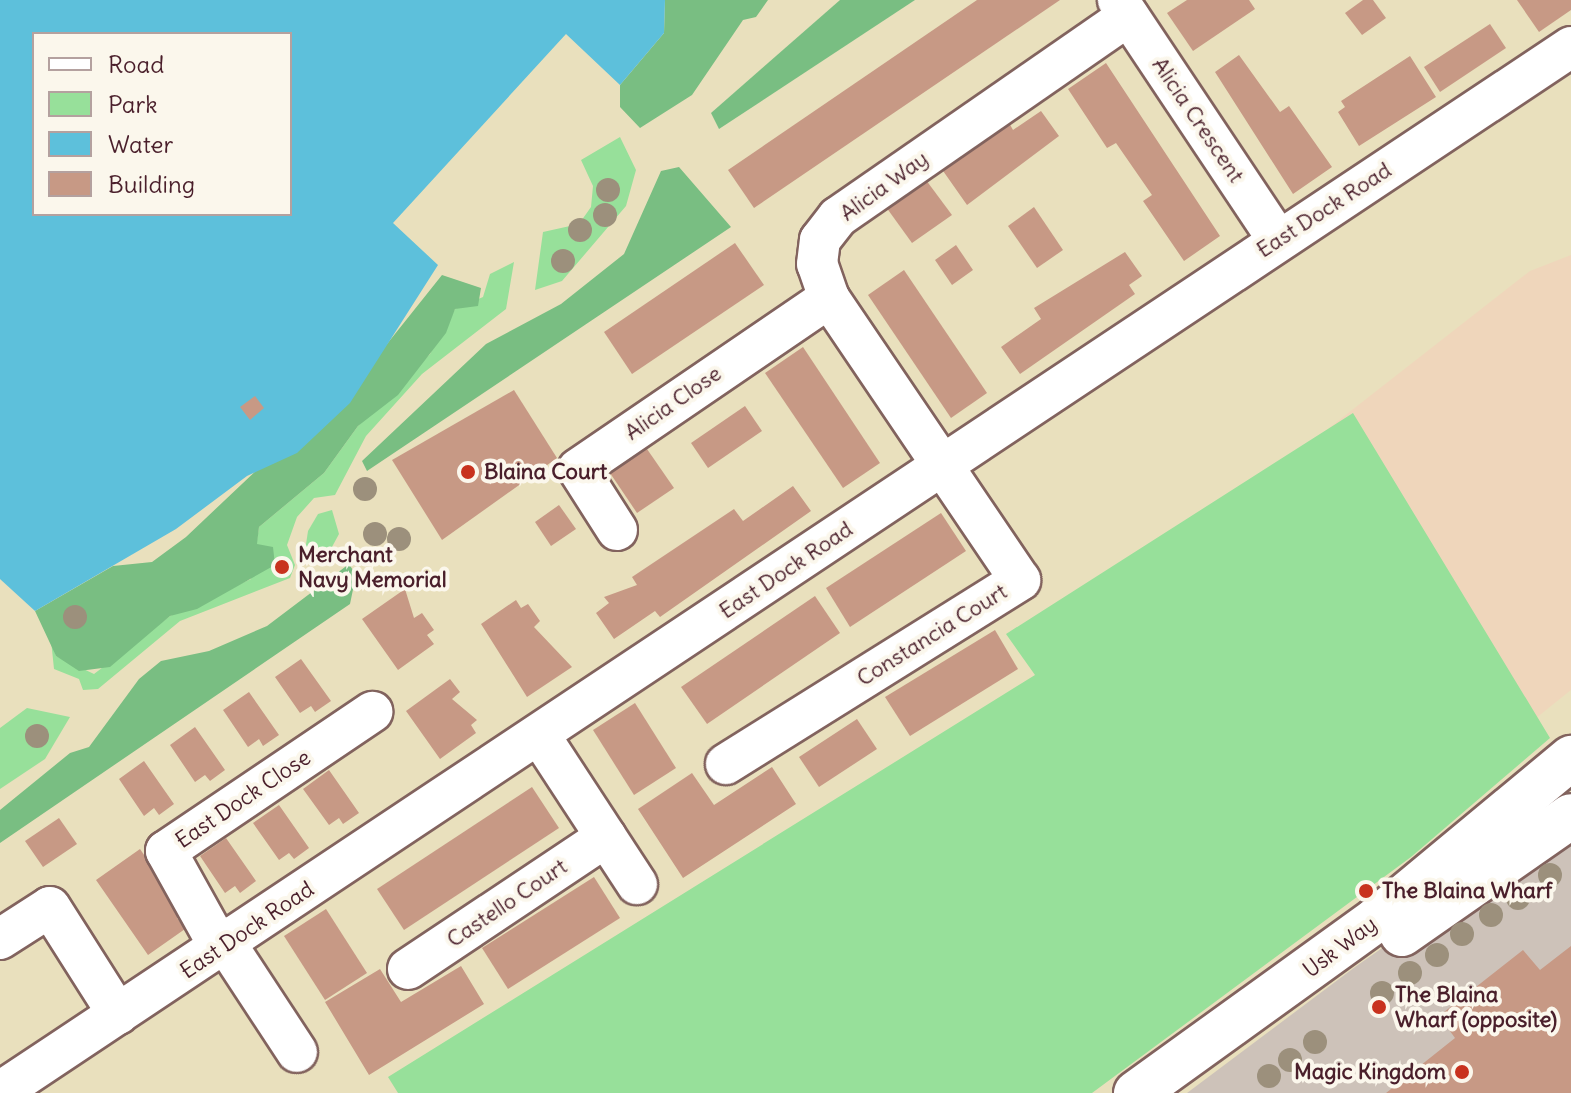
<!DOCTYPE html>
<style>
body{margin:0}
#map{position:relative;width:1571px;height:1093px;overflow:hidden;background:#e9e0bd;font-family:Delius,sans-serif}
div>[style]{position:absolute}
.built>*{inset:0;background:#efd6bb}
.industrial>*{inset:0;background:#cdc2b9}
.green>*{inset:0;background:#97e09a}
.forest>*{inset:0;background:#79be82}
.water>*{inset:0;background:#5dc0db}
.building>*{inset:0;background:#c79985}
.roads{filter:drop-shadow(2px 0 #82635e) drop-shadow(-2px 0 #82635e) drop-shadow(0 2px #82635e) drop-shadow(0 -2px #82635e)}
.minor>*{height:40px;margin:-20px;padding:0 20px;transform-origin:20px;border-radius:20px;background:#fff}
.major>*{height:44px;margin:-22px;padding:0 22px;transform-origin:22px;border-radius:22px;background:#fff}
.trees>*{width:24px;height:24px;margin:-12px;border-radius:50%;background:#9c907c}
.dots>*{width:22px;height:22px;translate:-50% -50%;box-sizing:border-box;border:4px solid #fbf7ec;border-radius:50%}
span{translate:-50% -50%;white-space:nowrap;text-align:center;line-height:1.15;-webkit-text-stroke:8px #fbf7ec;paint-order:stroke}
.street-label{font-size:22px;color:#4a1f2b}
.poi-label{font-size:22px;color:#4a1f2b;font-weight:700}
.left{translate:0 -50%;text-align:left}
.right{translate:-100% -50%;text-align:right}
.legend{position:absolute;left:32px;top:32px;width:260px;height:184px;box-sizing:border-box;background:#fbf7ec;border:2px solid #b4a19f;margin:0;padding:10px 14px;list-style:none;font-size:24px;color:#4a1f2b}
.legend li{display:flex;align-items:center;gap:16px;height:40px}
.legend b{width:40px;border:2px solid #b4a19f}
</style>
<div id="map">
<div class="built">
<div style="clip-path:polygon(1571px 255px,1571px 690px,1520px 731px,1329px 428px,1530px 271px)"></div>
</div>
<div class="industrial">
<div style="clip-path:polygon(1571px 816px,1571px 1093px,1187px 1093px,1355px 967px)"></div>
</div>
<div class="green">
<div style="clip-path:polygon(620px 137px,636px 170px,626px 206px,562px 281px,535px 290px,543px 232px,579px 224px,591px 207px,593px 186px,581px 160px)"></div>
<div style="clip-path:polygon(514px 262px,506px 309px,422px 374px,366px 436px,335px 495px,314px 498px,297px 517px,287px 545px,295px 565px,290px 578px,180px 621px,98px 689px,83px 690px,79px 679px,54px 669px,51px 640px,56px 656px,94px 674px,170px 616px,251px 579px,259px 527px,324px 473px,358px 426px,430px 354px,455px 309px,483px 297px,490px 274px)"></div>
<div style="clip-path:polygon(1353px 413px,1550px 738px,1411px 857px,1092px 1093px,398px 1093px,388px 1077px,1035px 675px,1006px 634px)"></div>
<div style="clip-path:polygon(332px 510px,339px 534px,326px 558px,313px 559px,305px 551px,308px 531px,318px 514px)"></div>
<div style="clip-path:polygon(27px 708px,70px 717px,45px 759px,0 789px,0 728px)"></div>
</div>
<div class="forest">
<div style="clip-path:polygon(665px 0,768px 0,756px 17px,743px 20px,692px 95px,640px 128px,620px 107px,620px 85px,664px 33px)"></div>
<div style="clip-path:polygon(840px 0,915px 0,719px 129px,711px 113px)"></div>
<div style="clip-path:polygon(679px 167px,731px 227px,367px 471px,362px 461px,486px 344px,561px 304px,624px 254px,661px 171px)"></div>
<div style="clip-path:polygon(442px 275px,481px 288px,478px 306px,455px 309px,446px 333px,398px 395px,358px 426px,324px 473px,259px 527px,257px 544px,273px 547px,275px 565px,197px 609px,170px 616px,110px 667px,79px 671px,56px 656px,35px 611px,113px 566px,152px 562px,186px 537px,379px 354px)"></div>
<div style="clip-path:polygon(349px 564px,356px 575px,350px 604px,0 843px,0 810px,70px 753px,89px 747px,139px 679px,161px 661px,209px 651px,267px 626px)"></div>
</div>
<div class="water">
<div style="clip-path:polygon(evenodd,0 0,665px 0,664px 33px,620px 85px,566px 34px,393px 223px,438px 265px,350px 403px,297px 453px,247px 476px,176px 529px,35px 611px,0 579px,0 0,34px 34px,290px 34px,290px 214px,34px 214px,34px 34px)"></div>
</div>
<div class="building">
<div style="clip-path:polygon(977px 0,1060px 0,754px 208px,728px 170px)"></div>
<div style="clip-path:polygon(1187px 0,1249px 0,1255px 9px,1193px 51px,1167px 13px)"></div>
<div style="clip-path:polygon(1363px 0,1373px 0,1386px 18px,1362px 35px,1345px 13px)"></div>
<div style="clip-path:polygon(1517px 0,1571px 0,1571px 10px,1539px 32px)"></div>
<div style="clip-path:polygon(1490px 24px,1506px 48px,1440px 92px,1424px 67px)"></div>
<div style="clip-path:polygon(1239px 55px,1280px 112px,1289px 106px,1332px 167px,1293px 194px,1215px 72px)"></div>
<div style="clip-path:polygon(1410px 56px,1436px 97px,1359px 146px,1338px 112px,1345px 107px,1341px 101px)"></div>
<div style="clip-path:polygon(1106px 63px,1220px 236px,1184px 261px,1143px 201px,1152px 195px,1116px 143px,1107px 148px,1068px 89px)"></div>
<div style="clip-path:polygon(1041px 111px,1059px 136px,967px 205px,941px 168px,1008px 121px,1013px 130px)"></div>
<div style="clip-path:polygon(926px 180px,952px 215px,912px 243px,886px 207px)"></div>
<div style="clip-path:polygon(1034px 207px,1063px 250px,1037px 268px,1008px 226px)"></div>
<div style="clip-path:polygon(735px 243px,764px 285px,632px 374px,604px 332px)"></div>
<div style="clip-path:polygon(956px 245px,973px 270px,952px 285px,935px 260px)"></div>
<div style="clip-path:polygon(1125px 252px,1142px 276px,1129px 285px,1135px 294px,1020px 374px,1001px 347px,1041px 319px,1034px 308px)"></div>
<div style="clip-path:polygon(904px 270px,987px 393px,951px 418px,868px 295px)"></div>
<div style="clip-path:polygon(803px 347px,880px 463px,843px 488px,765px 373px)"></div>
<div style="clip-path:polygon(514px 390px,557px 458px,442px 540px,392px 460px)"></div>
<div style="clip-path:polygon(255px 396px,264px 408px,250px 420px,240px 407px)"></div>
<div style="clip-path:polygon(745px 406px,762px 431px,708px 468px,691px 443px)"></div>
<div style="clip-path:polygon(647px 449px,674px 488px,637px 513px,610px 473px)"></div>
<div style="clip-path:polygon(793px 486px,811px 511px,660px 617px,655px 611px,614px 639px,596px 613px,609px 603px,604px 597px,637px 585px,632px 577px,734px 509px,743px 521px)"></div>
<div style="clip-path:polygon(559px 505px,576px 529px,551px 546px,535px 522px)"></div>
<div style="clip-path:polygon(941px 513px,966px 551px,850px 627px,826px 588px)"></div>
<div style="clip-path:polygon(405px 589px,414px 618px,422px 613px,434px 630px,427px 635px,434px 644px,398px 670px,362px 619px)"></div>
<div style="clip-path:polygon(815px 596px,840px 633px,707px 724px,681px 687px)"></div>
<div style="clip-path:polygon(516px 600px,521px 608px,528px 604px,540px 621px,534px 627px,572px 667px,527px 697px,481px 624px)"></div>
<div style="clip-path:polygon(995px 630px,1018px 669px,910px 736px,885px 697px)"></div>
<div style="clip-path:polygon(301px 659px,331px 701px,315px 712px,311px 706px,300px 713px,275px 677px)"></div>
<div style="clip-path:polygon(450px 679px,460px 692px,452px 699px,477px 720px,471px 725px,476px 733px,440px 759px,406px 711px)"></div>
<div style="clip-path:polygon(249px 692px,279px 735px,263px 746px,259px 739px,248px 747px,223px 710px)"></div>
<div style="clip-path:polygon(635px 703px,676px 768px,634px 795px,593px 730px)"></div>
<div style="clip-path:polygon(857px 719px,877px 749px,819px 787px,799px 757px)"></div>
<div style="clip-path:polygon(195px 727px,225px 770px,210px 781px,205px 775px,195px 782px,170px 745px)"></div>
<div style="clip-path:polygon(144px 761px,174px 804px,159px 815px,154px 808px,144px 816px,119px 779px)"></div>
<div style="clip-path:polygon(772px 767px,796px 804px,683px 878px,638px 809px,692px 773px,714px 805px)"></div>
<div style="clip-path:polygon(329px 770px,359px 813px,343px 824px,339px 818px,329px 825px,303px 789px)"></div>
<div style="clip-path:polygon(532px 787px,559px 828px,404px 930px,377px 889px)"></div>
<div style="clip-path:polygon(279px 805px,309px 848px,294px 859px,289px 853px,279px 860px,253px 823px)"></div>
<div style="clip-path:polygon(59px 818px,77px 844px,43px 867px,25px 841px)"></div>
<div style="clip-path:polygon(226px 838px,256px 881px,240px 893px,235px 886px,225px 893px,200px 856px)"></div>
<div style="clip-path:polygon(140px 849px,184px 913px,177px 918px,185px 929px,148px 955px,96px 880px)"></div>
<div style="clip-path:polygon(594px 877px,620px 918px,508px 989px,482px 948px)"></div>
<div style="clip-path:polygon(326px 909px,367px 973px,325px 1000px,284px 936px)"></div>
<div style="clip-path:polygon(1571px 946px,1571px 1093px,1386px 1093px,1455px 1038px,1439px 1016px,1523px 950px,1540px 970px)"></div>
<div style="clip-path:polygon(461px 966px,484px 1004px,369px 1075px,325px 1002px,380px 969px,401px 1002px)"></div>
</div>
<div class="roads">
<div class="minor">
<div style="left:1118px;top:0;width:288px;rotate:56.3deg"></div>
<div style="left:617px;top:530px;width:72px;rotate:-122.6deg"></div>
<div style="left:578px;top:469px;width:304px;rotate:-34.3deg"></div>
<div style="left:540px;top:736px;width:177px;rotate:56.8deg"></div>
<div style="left:726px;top:764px;width:347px;rotate:-32deg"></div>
<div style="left:1020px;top:580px;width:341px;rotate:-124.1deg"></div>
<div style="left:829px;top:298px;width:36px;rotate:-109deg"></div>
<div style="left:817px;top:264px;width:24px;rotate:-83deg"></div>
<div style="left:820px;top:240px;width:29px;rotate:-52deg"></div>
<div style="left:838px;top:217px;width:353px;rotate:-34.7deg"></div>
<div style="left:0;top:939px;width:59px;rotate:-32.6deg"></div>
<div style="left:50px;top:907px;width:127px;rotate:57.6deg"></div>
<div style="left:226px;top:944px;width:129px;rotate:56.7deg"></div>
<div style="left:220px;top:948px;width:111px;rotate:-119.1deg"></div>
<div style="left:166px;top:851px;width:249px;rotate:-34deg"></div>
<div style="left:408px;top:969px;width:238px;rotate:-33.7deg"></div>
<div style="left:0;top:1092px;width:1887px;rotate:-33.63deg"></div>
</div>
<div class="major">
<div style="left:1402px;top:934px;width:206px;rotate:-34.9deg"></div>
<div style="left:1136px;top:1093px;width:296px;rotate:-35.8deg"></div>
<div style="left:1376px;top:920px;width:254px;rotate:-39.7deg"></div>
</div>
</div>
<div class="trees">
<div style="left:608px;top:190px"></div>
<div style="left:605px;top:215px"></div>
<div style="left:580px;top:230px"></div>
<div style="left:563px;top:261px"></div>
<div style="left:365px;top:489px"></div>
<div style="left:375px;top:534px"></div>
<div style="left:399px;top:539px"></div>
<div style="left:75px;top:617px"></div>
<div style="left:37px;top:736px"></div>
<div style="left:1550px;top:875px"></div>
<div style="left:1518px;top:898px"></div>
<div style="left:1491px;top:915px"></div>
<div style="left:1462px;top:934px"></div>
<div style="left:1437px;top:955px"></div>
<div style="left:1410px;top:973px"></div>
<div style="left:1382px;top:993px"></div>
<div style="left:1315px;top:1042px"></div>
<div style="left:1290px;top:1060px"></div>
<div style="left:1269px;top:1076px"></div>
</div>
<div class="dots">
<div style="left:468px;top:472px;background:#c8321e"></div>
<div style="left:282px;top:567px;background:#c8321e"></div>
<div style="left:1366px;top:891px;background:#c8321e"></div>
<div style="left:1379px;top:1007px;background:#c8321e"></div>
<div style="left:1462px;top:1072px;background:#c8321e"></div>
</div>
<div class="street-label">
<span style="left:1198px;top:120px;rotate:56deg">Alicia Crescent</span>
<span style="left:884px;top:186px;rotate:-36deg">Alicia Way</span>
<span style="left:1324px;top:210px;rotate:-33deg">East Dock Road</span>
<span style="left:673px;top:403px;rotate:-35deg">Alicia Close</span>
<span style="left:786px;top:570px;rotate:-34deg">East Dock Road</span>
<span style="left:932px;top:635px;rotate:-32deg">Constancia Court</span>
<span style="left:243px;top:799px;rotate:-34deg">East Dock Close</span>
<span style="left:507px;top:903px;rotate:-34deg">Castello Court</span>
<span style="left:247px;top:930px;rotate:-34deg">East Dock Road</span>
<span style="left:1340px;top:947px;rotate:-37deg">Usk Way</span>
</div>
<div class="poi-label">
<span class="left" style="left:484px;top:472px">Blaina Court</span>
<span class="left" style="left:298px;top:567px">Merchant<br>Navy Memorial</span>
<span class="left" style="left:1382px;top:891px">The Blaina Wharf</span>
<span class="left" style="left:1395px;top:1007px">The Blaina<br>Wharf (opposite)</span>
<span class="right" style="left:1446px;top:1072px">Magic Kingdom</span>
</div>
<ul class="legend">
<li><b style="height:10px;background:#fff"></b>Road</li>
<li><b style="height:22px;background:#97e09a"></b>Park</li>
<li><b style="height:22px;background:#5dc0db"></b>Water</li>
<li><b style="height:22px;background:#c79985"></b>Building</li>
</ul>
</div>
